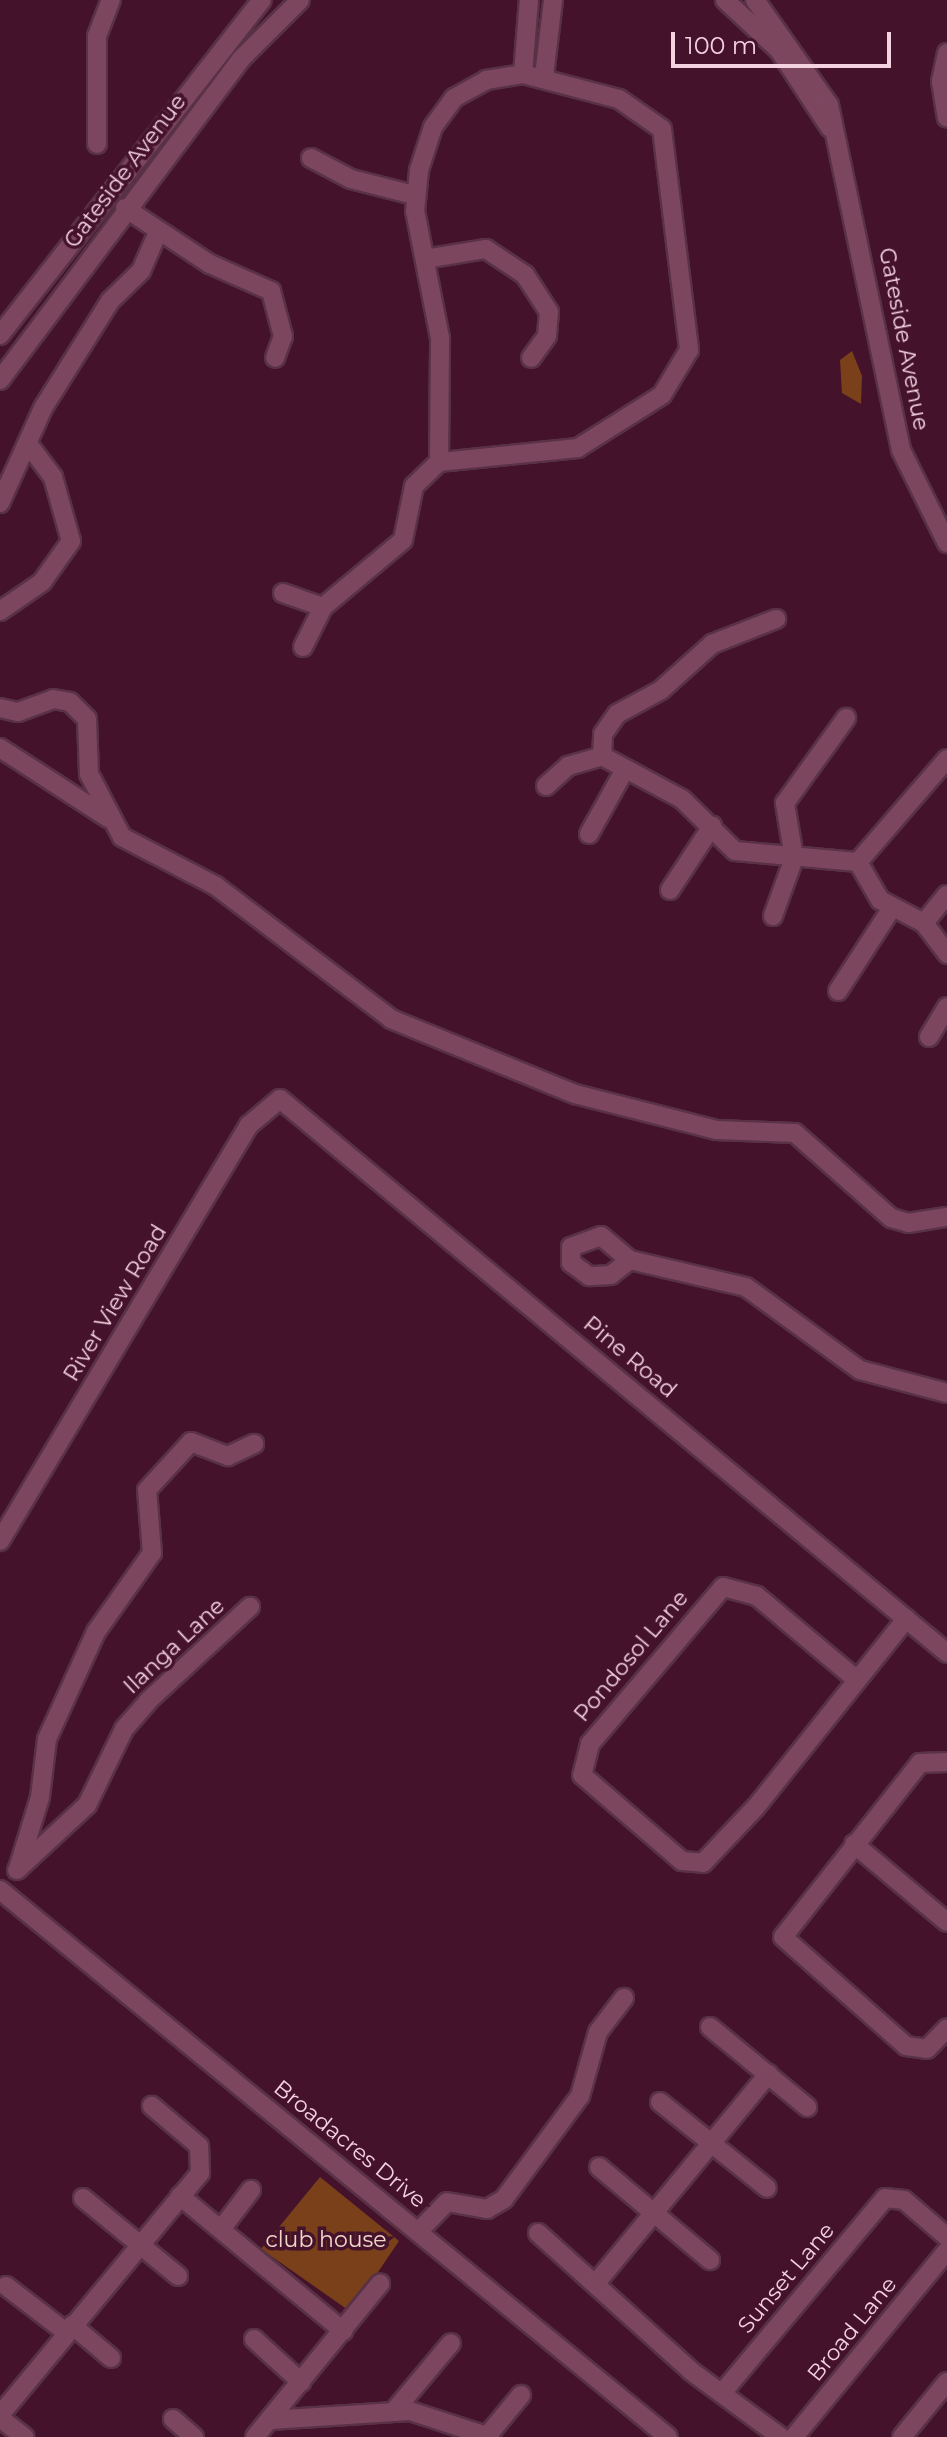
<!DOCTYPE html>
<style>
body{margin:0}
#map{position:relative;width:947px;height:2437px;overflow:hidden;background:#45122c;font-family:Montserrat,sans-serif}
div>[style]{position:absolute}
.green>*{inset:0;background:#794019}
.roads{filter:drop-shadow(2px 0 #593246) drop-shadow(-2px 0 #593246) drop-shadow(0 2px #593246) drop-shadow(0 -2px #593246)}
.minor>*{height:18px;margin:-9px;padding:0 9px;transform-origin:9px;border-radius:9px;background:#7d465f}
span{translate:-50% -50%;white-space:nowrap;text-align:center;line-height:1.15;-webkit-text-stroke:7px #45122c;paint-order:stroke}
.street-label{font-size:22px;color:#f4d2e0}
.park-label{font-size:22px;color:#f0d6c7}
.scale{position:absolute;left:671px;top:32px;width:220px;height:36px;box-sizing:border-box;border:4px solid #f4d2e0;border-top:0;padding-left:10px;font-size:24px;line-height:28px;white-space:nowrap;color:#f4d2e0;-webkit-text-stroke:6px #45122c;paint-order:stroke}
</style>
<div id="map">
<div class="green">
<div style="clip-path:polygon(852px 351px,862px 376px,861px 404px,842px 393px,840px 360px)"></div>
<div style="clip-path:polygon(320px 2177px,399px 2241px,351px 2312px,261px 2249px)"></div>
</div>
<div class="roads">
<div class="minor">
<div style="left:725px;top:0;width:74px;rotate:42.8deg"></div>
<div style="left:779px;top:50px;width:93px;rotate:56.8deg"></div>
<div style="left:755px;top:0;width:128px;rotate:54.8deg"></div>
<div style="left:829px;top:105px;width:352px;rotate:78.2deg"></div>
<div style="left:901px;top:450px;width:104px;rotate:63.7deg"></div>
<div style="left:947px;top:53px;width:29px;rotate:102deg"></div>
<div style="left:941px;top:81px;width:37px;rotate:81deg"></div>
<div style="left:523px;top:74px;width:99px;rotate:14.6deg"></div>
<div style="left:619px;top:99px;width:52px;rotate:34.9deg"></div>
<div style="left:662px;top:129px;width:223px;rotate:83deg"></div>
<div style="left:689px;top:350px;width:52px;rotate:121deg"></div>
<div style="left:662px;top:395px;width:99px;rotate:147.8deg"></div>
<div style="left:578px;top:448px;width:140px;rotate:174.2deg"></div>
<div style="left:439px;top:462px;width:124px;rotate:-89.5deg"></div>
<div style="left:440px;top:338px;width:129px;rotate:-101.1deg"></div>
<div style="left:415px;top:211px;width:41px;rotate:-84.4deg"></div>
<div style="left:419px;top:170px;width:45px;rotate:-72deg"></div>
<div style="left:433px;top:127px;width:36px;rotate:-54deg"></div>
<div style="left:454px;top:98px;width:37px;rotate:-29deg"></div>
<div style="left:486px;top:80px;width:37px;rotate:-9deg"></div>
<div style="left:523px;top:74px;width:74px;rotate:-85.4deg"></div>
<div style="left:544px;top:76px;width:77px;rotate:-83.2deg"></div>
<div style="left:97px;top:144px;width:108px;rotate:-90deg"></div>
<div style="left:97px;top:36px;width:39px;rotate:-69deg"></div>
<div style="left:311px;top:158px;width:45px;rotate:27.7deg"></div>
<div style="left:351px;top:179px;width:65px;rotate:14.3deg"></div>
<div style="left:125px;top:208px;width:102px;rotate:33.4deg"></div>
<div style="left:210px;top:264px;width:67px;rotate:23.9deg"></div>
<div style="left:271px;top:291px;width:47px;rotate:75.1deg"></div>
<div style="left:283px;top:336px;width:23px;rotate:110deg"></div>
<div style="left:425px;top:259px;width:62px;rotate:-9.3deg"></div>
<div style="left:486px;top:249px;width:47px;rotate:33.7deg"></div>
<div style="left:525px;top:275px;width:44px;rotate:57deg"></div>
<div style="left:549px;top:312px;width:24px;rotate:95deg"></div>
<div style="left:547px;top:336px;width:27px;rotate:126deg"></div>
<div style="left:0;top:335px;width:425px;rotate:-52deg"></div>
<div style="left:0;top:380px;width:401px;rotate:-53.1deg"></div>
<div style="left:241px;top:59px;width:83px;rotate:-45deg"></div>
<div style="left:0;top:503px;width:104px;rotate:-65.6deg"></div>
<div style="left:43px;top:408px;width:126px;rotate:-57.9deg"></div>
<div style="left:110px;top:301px;width:43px;rotate:-44.1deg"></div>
<div style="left:141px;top:271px;width:43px;rotate:-66.4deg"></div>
<div style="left:283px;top:593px;width:42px;rotate:19.3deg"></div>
<div style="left:0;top:611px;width:51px;rotate:-34.6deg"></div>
<div style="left:42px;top:582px;width:50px;rotate:-54.7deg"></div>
<div style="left:71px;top:541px;width:66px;rotate:-105.7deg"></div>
<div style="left:53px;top:477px;width:41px;rotate:-127.1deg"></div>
<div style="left:303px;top:647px;width:45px;rotate:-63.4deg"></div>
<div style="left:323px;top:607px;width:104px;rotate:-39.9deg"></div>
<div style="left:403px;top:540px;width:55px;rotate:-78.5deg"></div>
<div style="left:414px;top:486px;width:35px;rotate:-44deg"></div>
<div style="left:0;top:708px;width:18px;rotate:13deg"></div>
<div style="left:18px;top:712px;width:37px;rotate:-20deg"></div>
<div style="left:53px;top:699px;width:17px;rotate:10deg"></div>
<div style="left:70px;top:702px;width:24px;rotate:45deg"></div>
<div style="left:87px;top:719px;width:55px;rotate:87.9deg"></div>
<div style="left:89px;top:774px;width:71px;rotate:62.4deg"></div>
<div style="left:122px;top:837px;width:106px;rotate:27.5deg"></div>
<div style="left:216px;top:886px;width:220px;rotate:37.2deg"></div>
<div style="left:391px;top:1019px;width:199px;rotate:22.2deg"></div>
<div style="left:575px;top:1094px;width:146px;rotate:14.3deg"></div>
<div style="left:716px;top:1130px;width:79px;rotate:2.2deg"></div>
<div style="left:795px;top:1133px;width:128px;rotate:41.5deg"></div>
<div style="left:891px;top:1218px;width:18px;rotate:16deg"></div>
<div style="left:908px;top:1223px;width:39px;rotate:-9deg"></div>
<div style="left:0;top:748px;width:129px;rotate:32.9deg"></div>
<div style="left:602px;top:756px;width:91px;rotate:28.3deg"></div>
<div style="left:682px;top:799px;width:74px;rotate:44.5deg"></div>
<div style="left:735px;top:851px;width:123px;rotate:5.1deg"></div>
<div style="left:602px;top:756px;width:22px;rotate:-87deg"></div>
<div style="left:603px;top:734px;width:24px;rotate:-55deg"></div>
<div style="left:617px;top:714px;width:50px;rotate:-28.6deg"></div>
<div style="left:661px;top:690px;width:69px;rotate:-42deg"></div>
<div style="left:712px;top:644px;width:69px;rotate:-21.3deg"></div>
<div style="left:546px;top:786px;width:30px;rotate:-42deg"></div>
<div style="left:568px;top:766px;width:35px;rotate:-16deg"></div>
<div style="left:589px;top:834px;width:70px;rotate:-60.9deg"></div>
<div style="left:858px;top:862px;width:136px;rotate:-49.2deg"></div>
<div style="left:858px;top:862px;width:44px;rotate:59.9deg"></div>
<div style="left:880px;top:900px;width:50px;rotate:27.6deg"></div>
<div style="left:924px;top:923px;width:39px;rotate:53deg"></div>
<div style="left:670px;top:890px;width:77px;rotate:-56.7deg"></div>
<div style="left:773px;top:916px;width:62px;rotate:-70.1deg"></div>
<div style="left:794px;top:858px;width:56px;rotate:-99.3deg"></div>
<div style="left:785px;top:803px;width:105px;rotate:-54.3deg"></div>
<div style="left:924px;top:923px;width:36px;rotate:-51deg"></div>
<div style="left:838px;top:991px;width:99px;rotate:-57deg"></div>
<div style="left:929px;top:1037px;width:35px;rotate:-59deg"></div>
<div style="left:601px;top:1236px;width:38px;rotate:40deg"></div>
<div style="left:630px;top:1260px;width:24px;rotate:142deg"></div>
<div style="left:611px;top:1275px;width:22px;rotate:177deg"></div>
<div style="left:589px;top:1276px;width:22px;rotate:-144deg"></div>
<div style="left:571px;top:1263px;width:16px;rotate:-90deg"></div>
<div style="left:571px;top:1247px;width:32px;rotate:-20deg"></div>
<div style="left:630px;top:1260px;width:119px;rotate:13.1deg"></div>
<div style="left:746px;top:1287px;width:141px;rotate:36.1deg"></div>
<div style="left:860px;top:1370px;width:90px;rotate:14.8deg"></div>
<div style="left:0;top:1541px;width:485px;rotate:-59.1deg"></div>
<div style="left:249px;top:1125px;width:40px;rotate:-40deg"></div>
<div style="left:280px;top:1099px;width:867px;rotate:39.71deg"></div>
<div style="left:857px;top:1680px;width:131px;rotate:-140deg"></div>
<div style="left:757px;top:1596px;width:35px;rotate:-165deg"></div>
<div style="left:723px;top:1587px;width:206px;rotate:130.3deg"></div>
<div style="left:590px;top:1744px;width:32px;rotate:104deg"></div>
<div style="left:582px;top:1775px;width:132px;rotate:40.7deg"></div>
<div style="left:682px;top:1861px;width:21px;rotate:5deg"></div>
<div style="left:703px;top:1863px;width:77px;rotate:-46.6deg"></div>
<div style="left:756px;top:1807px;width:241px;rotate:-51.4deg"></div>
<div style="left:947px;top:1762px;width:27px;rotate:178deg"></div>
<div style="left:920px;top:1763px;width:221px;rotate:128.2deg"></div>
<div style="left:783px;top:1937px;width:164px;rotate:41.5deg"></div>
<div style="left:906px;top:2046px;width:21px;rotate:8deg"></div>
<div style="left:927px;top:2049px;width:29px;rotate:-46deg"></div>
<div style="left:854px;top:1844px;width:121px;rotate:40deg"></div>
<div style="left:18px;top:1869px;width:75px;rotate:-73deg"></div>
<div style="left:40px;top:1797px;width:58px;rotate:-83.1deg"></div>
<div style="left:47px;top:1739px;width:118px;rotate:-65.4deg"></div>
<div style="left:96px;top:1632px;width:97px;rotate:-54.7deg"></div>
<div style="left:152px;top:1553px;width:63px;rotate:-94.5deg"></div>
<div style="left:147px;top:1490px;width:65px;rotate:-47.5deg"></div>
<div style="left:191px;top:1442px;width:40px;rotate:21deg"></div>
<div style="left:228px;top:1456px;width:29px;rotate:-25deg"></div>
<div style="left:17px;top:1870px;width:96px;rotate:-42.9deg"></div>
<div style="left:87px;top:1805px;width:85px;rotate:-64deg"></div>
<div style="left:124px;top:1729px;width:37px;rotate:-49deg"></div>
<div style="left:148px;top:1701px;width:139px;rotate:-42.7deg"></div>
<div style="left:0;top:1890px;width:863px;rotate:39.31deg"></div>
<div style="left:710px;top:2027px;width:126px;rotate:39.5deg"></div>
<div style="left:660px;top:2102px;width:137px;rotate:38.8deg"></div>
<div style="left:599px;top:2167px;width:145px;rotate:40deg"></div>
<div style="left:180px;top:2196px;width:212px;rotate:39.6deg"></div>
<div style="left:83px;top:2198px;width:123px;rotate:39.4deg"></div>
<div style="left:222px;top:2228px;width:48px;rotate:-52.7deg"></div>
<div style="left:419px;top:2231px;width:40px;rotate:-46deg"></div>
<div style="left:447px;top:2202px;width:41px;rotate:9.9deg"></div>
<div style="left:487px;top:2209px;width:20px;rotate:-30deg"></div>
<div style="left:504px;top:2199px;width:128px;rotate:-53.6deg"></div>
<div style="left:580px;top:2096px;width:66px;rotate:-74.3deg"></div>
<div style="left:598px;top:2032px;width:43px;rotate:-52.6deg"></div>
<div style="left:538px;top:2233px;width:206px;rotate:42deg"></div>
<div style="left:691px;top:2371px;width:112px;rotate:36.3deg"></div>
<div style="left:596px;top:2283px;width:271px;rotate:-50.5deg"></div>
<div style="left:6px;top:2286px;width:76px;rotate:37.5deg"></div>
<div style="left:72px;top:2325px;width:51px;rotate:40.2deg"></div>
<div style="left:254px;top:2339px;width:64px;rotate:42.5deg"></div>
<div style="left:722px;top:2393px;width:254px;rotate:-50.1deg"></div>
<div style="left:885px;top:2198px;width:19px;rotate:6deg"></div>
<div style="left:904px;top:2200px;width:57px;rotate:40.7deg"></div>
<div style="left:395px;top:2410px;width:87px;rotate:-50.1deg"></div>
<div style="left:0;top:2415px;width:314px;rotate:-50.4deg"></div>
<div style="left:200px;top:2173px;width:27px;rotate:-92deg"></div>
<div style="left:199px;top:2146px;width:62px;rotate:-139.6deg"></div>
<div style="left:0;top:2418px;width:31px;rotate:38deg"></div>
<div style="left:173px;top:2419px;width:28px;rotate:41deg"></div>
<div style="left:270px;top:2420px;width:140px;rotate:-3.7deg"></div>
<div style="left:410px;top:2411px;width:84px;rotate:18deg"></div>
<div style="left:488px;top:2435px;width:52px;rotate:-50.5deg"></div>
<div style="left:255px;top:2437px;width:198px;rotate:-50.8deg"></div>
<div style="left:794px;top:2437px;width:241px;rotate:-50.6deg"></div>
<div style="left:902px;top:2437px;width:71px;rotate:-50.7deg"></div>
</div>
</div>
<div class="street-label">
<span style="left:125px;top:171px;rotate:-53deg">Gateside Avenue</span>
<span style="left:904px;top:339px;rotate:79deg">Gateside Avenue</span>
<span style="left:115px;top:1303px;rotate:-59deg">River View Road</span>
<span style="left:630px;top:1357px;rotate:40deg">Pine Road</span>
<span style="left:174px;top:1646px;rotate:-43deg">Ilanga Lane</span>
<span style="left:631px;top:1656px;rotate:-50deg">Pondosol Lane</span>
<span style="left:350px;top:2144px;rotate:39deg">Broadacres Drive</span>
<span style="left:786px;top:2278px;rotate:-50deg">Sunset Lane</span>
<span style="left:852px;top:2329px;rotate:-51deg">Broad Lane</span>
</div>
<div class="park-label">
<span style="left:326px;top:2240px">club house</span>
</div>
<div class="scale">100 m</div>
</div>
